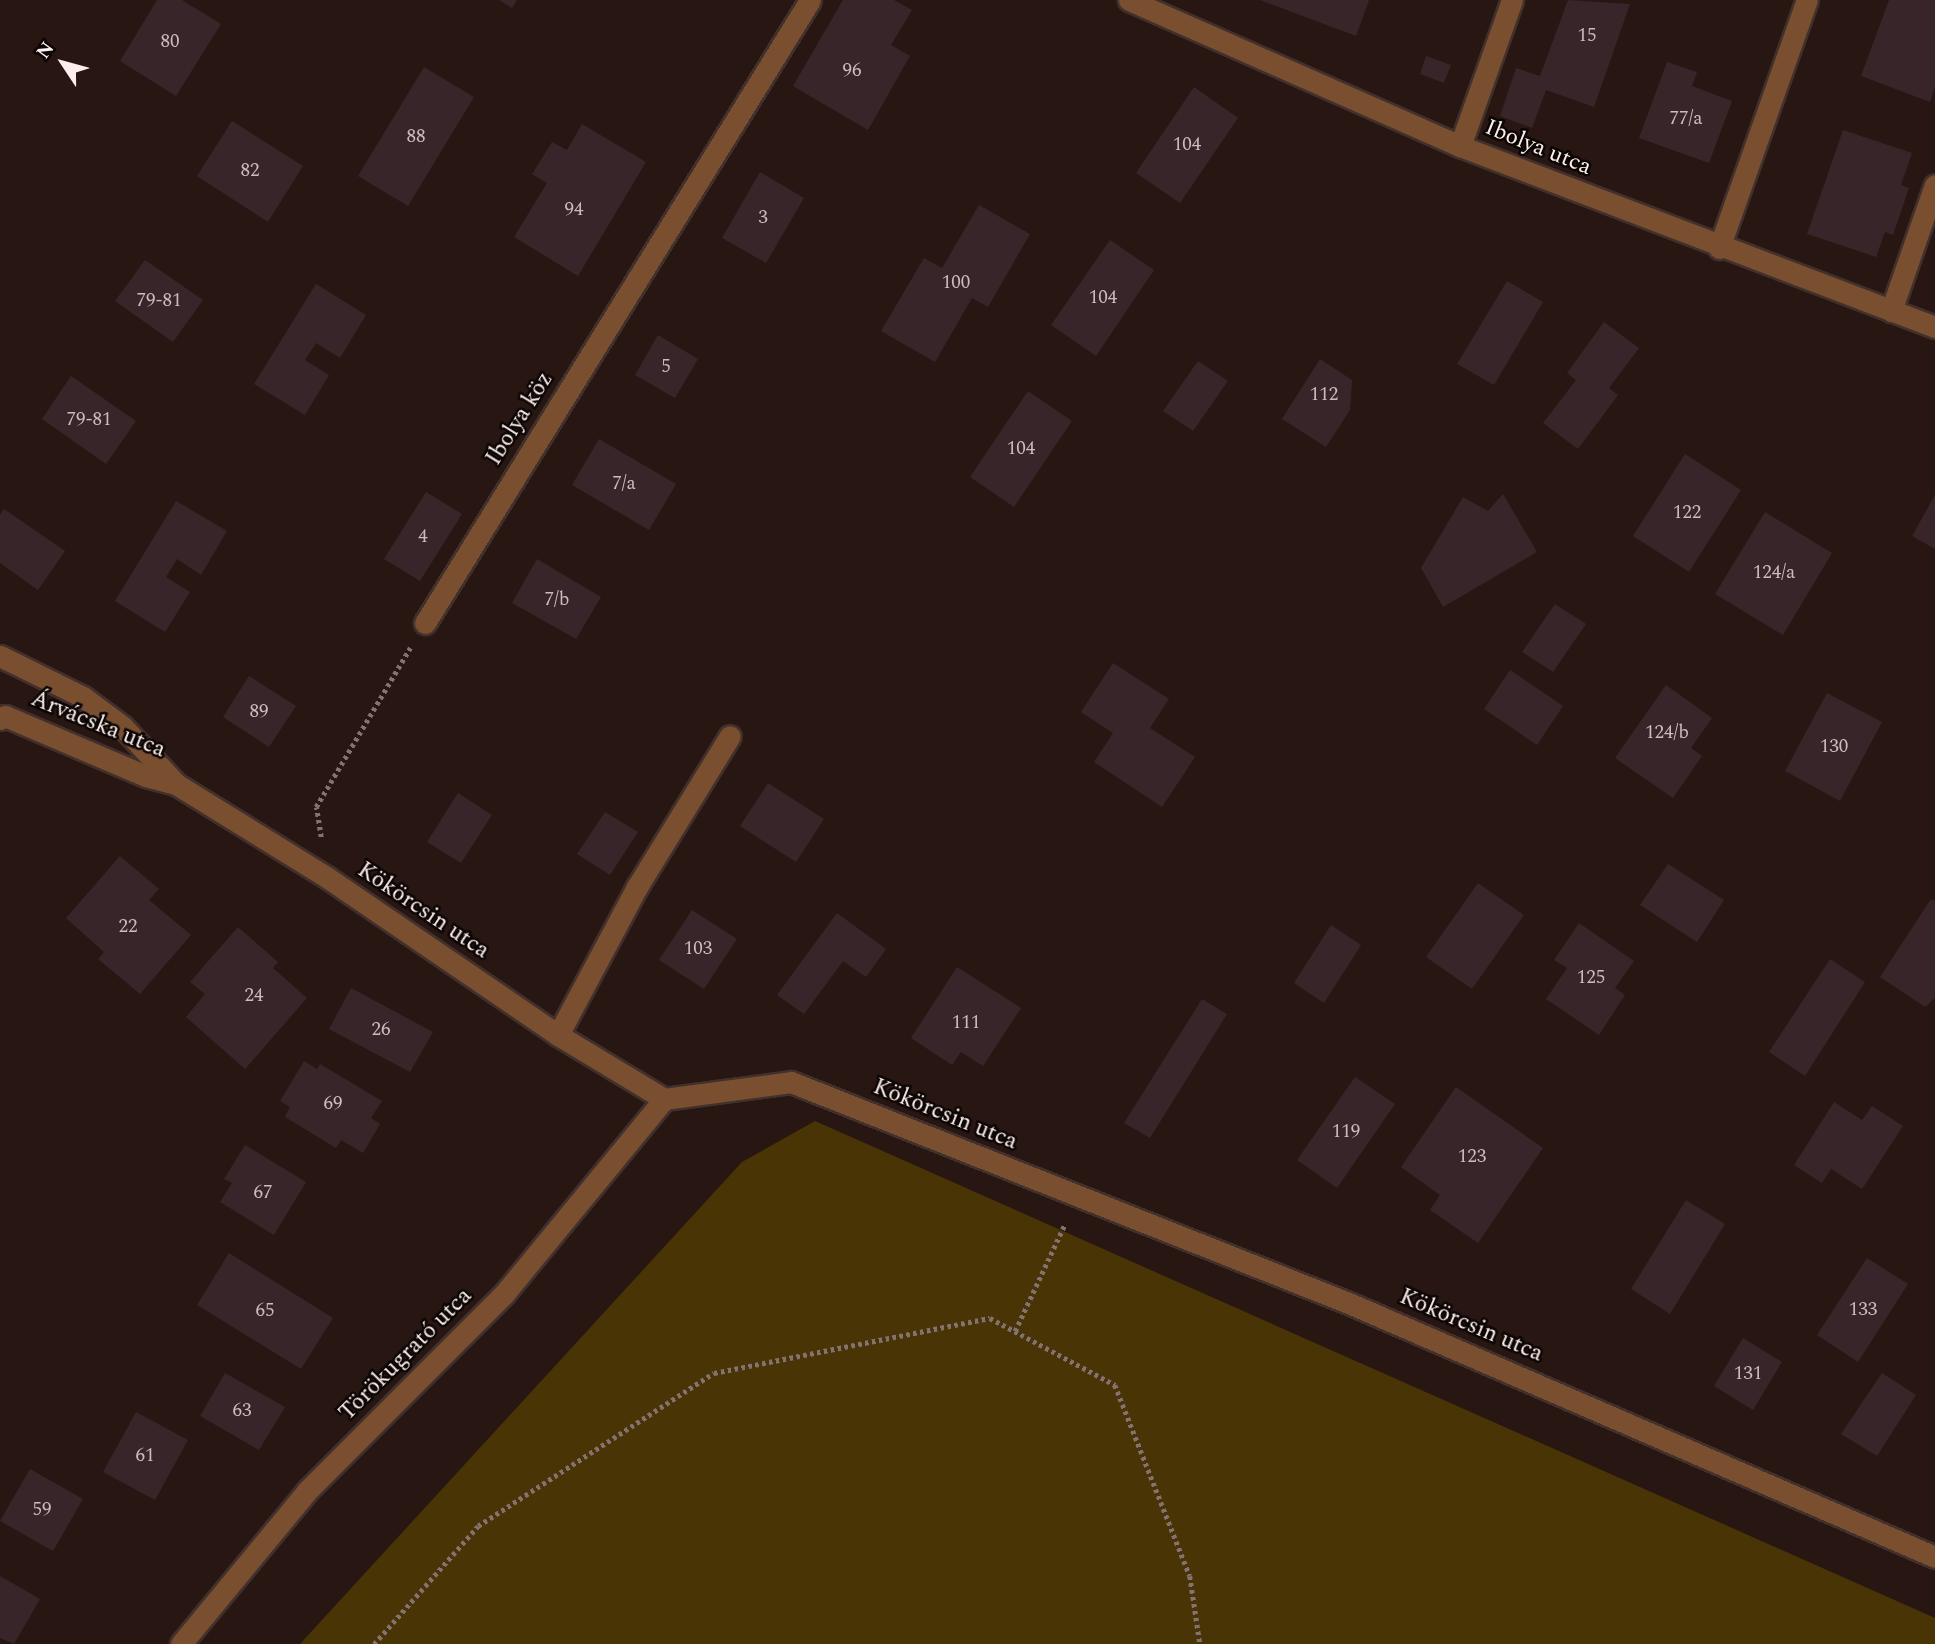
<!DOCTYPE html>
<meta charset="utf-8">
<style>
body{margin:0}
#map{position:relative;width:1935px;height:1644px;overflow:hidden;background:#281613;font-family:Spectral,serif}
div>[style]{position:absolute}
.green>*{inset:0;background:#493406}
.building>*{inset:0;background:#38252a}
.path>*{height:4.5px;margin-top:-2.25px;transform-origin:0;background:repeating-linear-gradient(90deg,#837270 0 3.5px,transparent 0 7px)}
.roads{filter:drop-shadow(2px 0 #42302d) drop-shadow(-2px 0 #42302d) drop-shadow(0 2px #42302d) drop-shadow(0 -2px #42302d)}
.minor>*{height:21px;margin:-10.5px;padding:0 10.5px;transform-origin:10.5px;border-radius:10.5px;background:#7a4f30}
span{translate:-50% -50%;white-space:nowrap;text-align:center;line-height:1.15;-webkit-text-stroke:5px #0b0504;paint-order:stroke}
.number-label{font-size:19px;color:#ccbcbc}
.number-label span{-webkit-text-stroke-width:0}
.street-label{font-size:23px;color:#fdefed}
.north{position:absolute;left:28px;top:28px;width:70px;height:70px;-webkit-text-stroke:5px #0b0504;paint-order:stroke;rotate:306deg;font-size:19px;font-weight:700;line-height:28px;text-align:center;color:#fdefed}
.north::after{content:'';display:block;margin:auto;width:24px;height:32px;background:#fdefed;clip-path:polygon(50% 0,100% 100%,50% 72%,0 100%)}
</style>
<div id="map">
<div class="green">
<div style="clip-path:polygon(815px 1121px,1935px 1618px,1935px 1644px,300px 1644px,742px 1162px)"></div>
</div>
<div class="building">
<div style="clip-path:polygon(157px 0,182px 0,221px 24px,176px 96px,120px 61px)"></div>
<div style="clip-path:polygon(499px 0,517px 0,512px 8px)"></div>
<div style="clip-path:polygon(843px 0,894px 0,912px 10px,891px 45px,910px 56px,868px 130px,793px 86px)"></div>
<div style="clip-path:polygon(1260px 0,1369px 0,1356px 36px)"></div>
<div style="clip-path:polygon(1568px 0,1630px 4px,1594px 107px,1546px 90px,1532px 128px,1500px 116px,1516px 68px,1540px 76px)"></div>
<div style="clip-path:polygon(1889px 0,1935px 0,1935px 87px,1930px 102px,1861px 76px)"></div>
<div style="clip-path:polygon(1426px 56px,1451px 65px,1444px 83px,1420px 74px)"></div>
<div style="clip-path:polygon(1667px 62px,1697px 72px,1692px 86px,1732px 101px,1709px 163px,1639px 138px)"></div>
<div style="clip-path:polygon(424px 67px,474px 97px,408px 206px,358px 176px)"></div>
<div style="clip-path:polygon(1194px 87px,1238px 118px,1180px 203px,1136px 173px)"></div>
<div style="clip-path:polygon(232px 121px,303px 166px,268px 222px,197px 176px)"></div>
<div style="clip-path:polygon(582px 124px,646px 162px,578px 276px,514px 237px,547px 183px,532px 174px,552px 142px,567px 150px)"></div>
<div style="clip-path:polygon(1843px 130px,1912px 153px,1901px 185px,1909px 188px,1893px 235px,1885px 232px,1876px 257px,1807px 234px)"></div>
<div style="clip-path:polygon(760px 172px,804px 198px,766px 263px,722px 238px)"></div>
<div style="clip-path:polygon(979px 205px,1030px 234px,988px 307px,972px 298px,935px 362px,881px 331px,924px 258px,942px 268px)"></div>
<div style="clip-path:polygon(1110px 240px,1154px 270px,1096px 356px,1051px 325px)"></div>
<div style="clip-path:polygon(145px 260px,203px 300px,173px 342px,115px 301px)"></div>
<div style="clip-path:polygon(1507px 281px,1543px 302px,1494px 385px,1457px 364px)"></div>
<div style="clip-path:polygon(316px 284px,366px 315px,340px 358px,316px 343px,305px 360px,329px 375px,305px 415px,254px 384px)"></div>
<div style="clip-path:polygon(1604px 322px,1639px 348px,1609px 388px,1618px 395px,1578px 449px,1543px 423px,1576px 380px,1567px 373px)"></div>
<div style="clip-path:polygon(658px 335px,698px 359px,675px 398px,635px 375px)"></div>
<div style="clip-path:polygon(1320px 359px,1352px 380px,1350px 410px,1326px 447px,1282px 419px)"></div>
<div style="clip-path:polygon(1198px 361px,1228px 381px,1193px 431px,1163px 411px)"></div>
<div style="clip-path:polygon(71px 376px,136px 421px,106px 464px,42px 419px)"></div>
<div style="clip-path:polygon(1028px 391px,1072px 421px,1014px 507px,970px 477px)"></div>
<div style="clip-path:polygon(599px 439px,676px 484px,649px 530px,572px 485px)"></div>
<div style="clip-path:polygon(1685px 454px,1741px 490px,1689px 572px,1633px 536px)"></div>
<div style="clip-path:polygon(426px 492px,462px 514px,420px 581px,384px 559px)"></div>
<div style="clip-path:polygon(1503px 494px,1537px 552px,1443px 607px,1421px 568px,1463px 497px,1488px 511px)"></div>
<div style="clip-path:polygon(1935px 495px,1935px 549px,1912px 536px)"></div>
<div style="clip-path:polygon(176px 501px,227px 531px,201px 575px,177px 559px,166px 577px,190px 592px,165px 632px,115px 601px)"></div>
<div style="clip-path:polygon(4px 509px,65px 551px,38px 590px,0 563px,0 515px)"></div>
<div style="clip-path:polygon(1765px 512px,1832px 553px,1783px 635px,1715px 594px)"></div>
<div style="clip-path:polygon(537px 559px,601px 597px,576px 639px,512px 603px)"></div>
<div style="clip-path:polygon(1555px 604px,1586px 624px,1553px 672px,1522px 652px)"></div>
<div style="clip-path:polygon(1113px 663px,1169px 699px,1150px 728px,1195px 757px,1162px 807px,1094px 762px,1113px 733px,1081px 712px)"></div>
<div style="clip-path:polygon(1510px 670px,1563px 706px,1537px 745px,1484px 709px)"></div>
<div style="clip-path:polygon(249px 676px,296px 706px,269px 747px,223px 717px)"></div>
<div style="clip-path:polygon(1666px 685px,1712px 718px,1691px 748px,1702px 756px,1673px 798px,1615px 758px)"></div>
<div style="clip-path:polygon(1827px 693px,1882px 722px,1840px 801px,1785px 771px)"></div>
<div style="clip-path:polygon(768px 783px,824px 819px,796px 862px,740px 826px)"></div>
<div style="clip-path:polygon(458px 793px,492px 815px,461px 863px,427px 842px)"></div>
<div style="clip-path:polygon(605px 812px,638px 832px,610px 875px,577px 854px)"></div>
<div style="clip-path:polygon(120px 856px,159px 889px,149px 900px,191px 935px,140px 994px,98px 959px,104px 952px,66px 918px)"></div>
<div style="clip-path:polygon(1668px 864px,1724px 900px,1697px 942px,1640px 905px)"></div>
<div style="clip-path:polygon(1478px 883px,1524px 915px,1472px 989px,1426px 957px)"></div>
<div style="clip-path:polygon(1931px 899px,1935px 901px,1935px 998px,1925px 1007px,1880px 977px)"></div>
<div style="clip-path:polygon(692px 910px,737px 939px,704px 989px,659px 960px)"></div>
<div style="clip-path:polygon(837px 913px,886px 949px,866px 977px,843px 961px,804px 1014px,777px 995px)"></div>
<div style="clip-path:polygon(1579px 923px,1634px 961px,1615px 988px,1625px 995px,1599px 1035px,1546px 999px,1567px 968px,1554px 960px)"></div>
<div style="clip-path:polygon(1331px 925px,1361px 945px,1324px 1003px,1294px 983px)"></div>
<div style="clip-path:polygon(238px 927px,278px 962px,273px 968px,307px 998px,245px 1069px,186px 1017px,205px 994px,190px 982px)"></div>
<div style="clip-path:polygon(1830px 959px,1865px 982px,1805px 1076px,1769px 1052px)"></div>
<div style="clip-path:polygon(957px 967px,1021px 1008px,983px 1066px,961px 1052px,952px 1065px,911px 1038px)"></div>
<div style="clip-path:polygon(351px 988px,433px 1032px,410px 1072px,329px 1029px)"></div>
<div style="clip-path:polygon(1202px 999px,1227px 1014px,1150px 1138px,1124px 1123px)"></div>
<div style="clip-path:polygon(304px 1061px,317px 1069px,320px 1064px,382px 1101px,371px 1118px,380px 1124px,363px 1153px,341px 1140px,336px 1148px,285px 1117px,290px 1107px,280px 1101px)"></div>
<div style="clip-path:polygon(1355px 1077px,1395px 1104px,1337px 1188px,1297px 1160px)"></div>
<div style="clip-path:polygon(1456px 1087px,1543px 1148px,1478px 1243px,1430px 1210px,1440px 1195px,1401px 1167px)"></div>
<div style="clip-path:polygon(1834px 1102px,1862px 1120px,1872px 1106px,1903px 1126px,1862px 1189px,1831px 1169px,1822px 1183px,1794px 1165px)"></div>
<div style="clip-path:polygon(245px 1145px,306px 1182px,274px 1235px,220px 1202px,232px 1183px,224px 1179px)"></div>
<div style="clip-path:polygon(1686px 1200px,1725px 1224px,1670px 1314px,1631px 1289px)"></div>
<div style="clip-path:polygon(229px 1253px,333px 1318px,301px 1369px,197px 1305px)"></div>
<div style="clip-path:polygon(1867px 1258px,1908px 1284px,1858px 1362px,1817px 1335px)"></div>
<div style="clip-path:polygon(1743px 1338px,1782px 1362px,1753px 1410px,1714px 1386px)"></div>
<div style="clip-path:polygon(225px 1373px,285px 1407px,259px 1450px,200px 1416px)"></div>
<div style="clip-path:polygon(1882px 1373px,1916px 1395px,1877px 1456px,1841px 1434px)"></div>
<div style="clip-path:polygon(136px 1412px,188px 1440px,155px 1500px,103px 1472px)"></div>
<div style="clip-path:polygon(30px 1469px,83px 1499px,53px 1551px,0 1521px)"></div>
<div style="clip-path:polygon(0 1576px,40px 1599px,14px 1644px,0 1638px)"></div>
</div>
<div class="path">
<div style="left:321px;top:837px;width:30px;rotate:-99deg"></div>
<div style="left:316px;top:807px;width:185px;rotate:-59.4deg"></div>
<div style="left:1015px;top:1331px;width:118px;rotate:-65deg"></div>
<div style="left:374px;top:1644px;width:157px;rotate:-48.6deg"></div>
<div style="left:478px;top:1526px;width:281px;rotate:-33deg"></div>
<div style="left:714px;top:1373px;width:281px;rotate:-11.3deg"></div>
<div style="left:990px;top:1318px;width:142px;rotate:28.2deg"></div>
<div style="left:1115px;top:1385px;width:205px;rotate:68.6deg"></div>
<div style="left:1190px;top:1576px;width:69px;rotate:81.6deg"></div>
</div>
<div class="roads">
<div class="minor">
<div style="left:1129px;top:0;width:362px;rotate:23.8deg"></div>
<div style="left:1460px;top:146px;width:508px;rotate:20.86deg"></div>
<div style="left:1460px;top:146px;width:155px;rotate:-70.4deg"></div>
<div style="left:1719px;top:248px;width:263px;rotate:-70.5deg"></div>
<div style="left:1891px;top:311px;width:133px;rotate:-70.8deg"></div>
<div style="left:425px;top:623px;width:732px;rotate:-58.28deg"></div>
<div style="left:0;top:656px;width:93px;rotate:26.3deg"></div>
<div style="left:83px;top:697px;width:49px;rotate:36.6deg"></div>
<div style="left:122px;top:726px;width:79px;rotate:47deg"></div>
<div style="left:176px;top:784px;width:179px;rotate:31.7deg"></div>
<div style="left:328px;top:878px;width:278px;rotate:34.3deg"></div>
<div style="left:558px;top:1035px;width:124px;rotate:31.1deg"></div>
<div style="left:664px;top:1099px;width:128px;rotate:-7.6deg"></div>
<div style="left:791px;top:1082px;width:602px;rotate:21.62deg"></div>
<div style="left:1351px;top:1304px;width:636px;rotate:23.42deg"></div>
<div style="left:0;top:719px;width:6px;rotate:-31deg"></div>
<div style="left:5px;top:716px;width:153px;rotate:23.1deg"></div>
<div style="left:146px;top:776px;width:31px;rotate:15deg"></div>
<div style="left:558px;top:1035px;width:168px;rotate:-61.9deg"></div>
<div style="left:637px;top:887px;width:177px;rotate:-58.4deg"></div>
<div style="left:181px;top:1644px;width:198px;rotate:-50.5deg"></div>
<div style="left:307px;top:1491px;width:279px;rotate:-45deg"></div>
<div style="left:504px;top:1294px;width:252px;rotate:-50.6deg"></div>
</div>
</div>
<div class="number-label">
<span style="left:1587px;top:36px">15</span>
<span style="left:170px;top:42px">80</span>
<span style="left:852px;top:71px">96</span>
<span style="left:1686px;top:119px">77/a</span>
<span style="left:416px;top:137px">88</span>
<span style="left:1187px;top:145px">104</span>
<span style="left:250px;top:171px">82</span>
<span style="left:574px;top:210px">94</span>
<span style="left:763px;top:218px">3</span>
<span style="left:956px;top:283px">100</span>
<span style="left:1103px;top:298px">104</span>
<span style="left:159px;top:301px">79-81</span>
<span style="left:666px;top:367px">5</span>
<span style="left:1324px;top:395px">112</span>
<span style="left:89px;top:420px">79-81</span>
<span style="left:1021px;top:449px">104</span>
<span style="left:624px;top:484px">7/a</span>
<span style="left:1687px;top:513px">122</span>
<span style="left:423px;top:537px">4</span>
<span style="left:1774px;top:573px">124/a</span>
<span style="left:557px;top:600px">7/b</span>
<span style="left:259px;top:712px">89</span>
<span style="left:1667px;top:733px">124/b</span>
<span style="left:1834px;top:747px">130</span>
<span style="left:128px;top:927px">22</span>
<span style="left:698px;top:949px">103</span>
<span style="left:1591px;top:978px">125</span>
<span style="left:254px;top:996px">24</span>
<span style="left:966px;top:1023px">111</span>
<span style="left:381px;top:1030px">26</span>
<span style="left:333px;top:1104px">69</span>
<span style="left:1346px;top:1132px">119</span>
<span style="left:1472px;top:1157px">123</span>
<span style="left:263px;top:1193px">67</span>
<span style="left:1863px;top:1310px">133</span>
<span style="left:265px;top:1311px">65</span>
<span style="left:1748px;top:1374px">131</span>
<span style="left:242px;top:1411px">63</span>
<span style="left:145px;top:1456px">61</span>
<span style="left:42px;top:1510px">59</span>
</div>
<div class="street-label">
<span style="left:1538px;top:148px;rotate:22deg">Ibolya utca</span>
<span style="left:520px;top:419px;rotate:-58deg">Ibolya köz</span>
<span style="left:98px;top:725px;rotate:22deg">Árvácska utca</span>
<span style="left:423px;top:911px;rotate:34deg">Kökörcsin utca</span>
<span style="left:945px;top:1115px;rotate:22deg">Kökörcsin utca</span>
<span style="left:1471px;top:1326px;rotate:23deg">Kökörcsin utca</span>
<span style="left:406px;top:1355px;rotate:-45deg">Törökugrató utca</span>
</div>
<div class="north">N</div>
</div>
